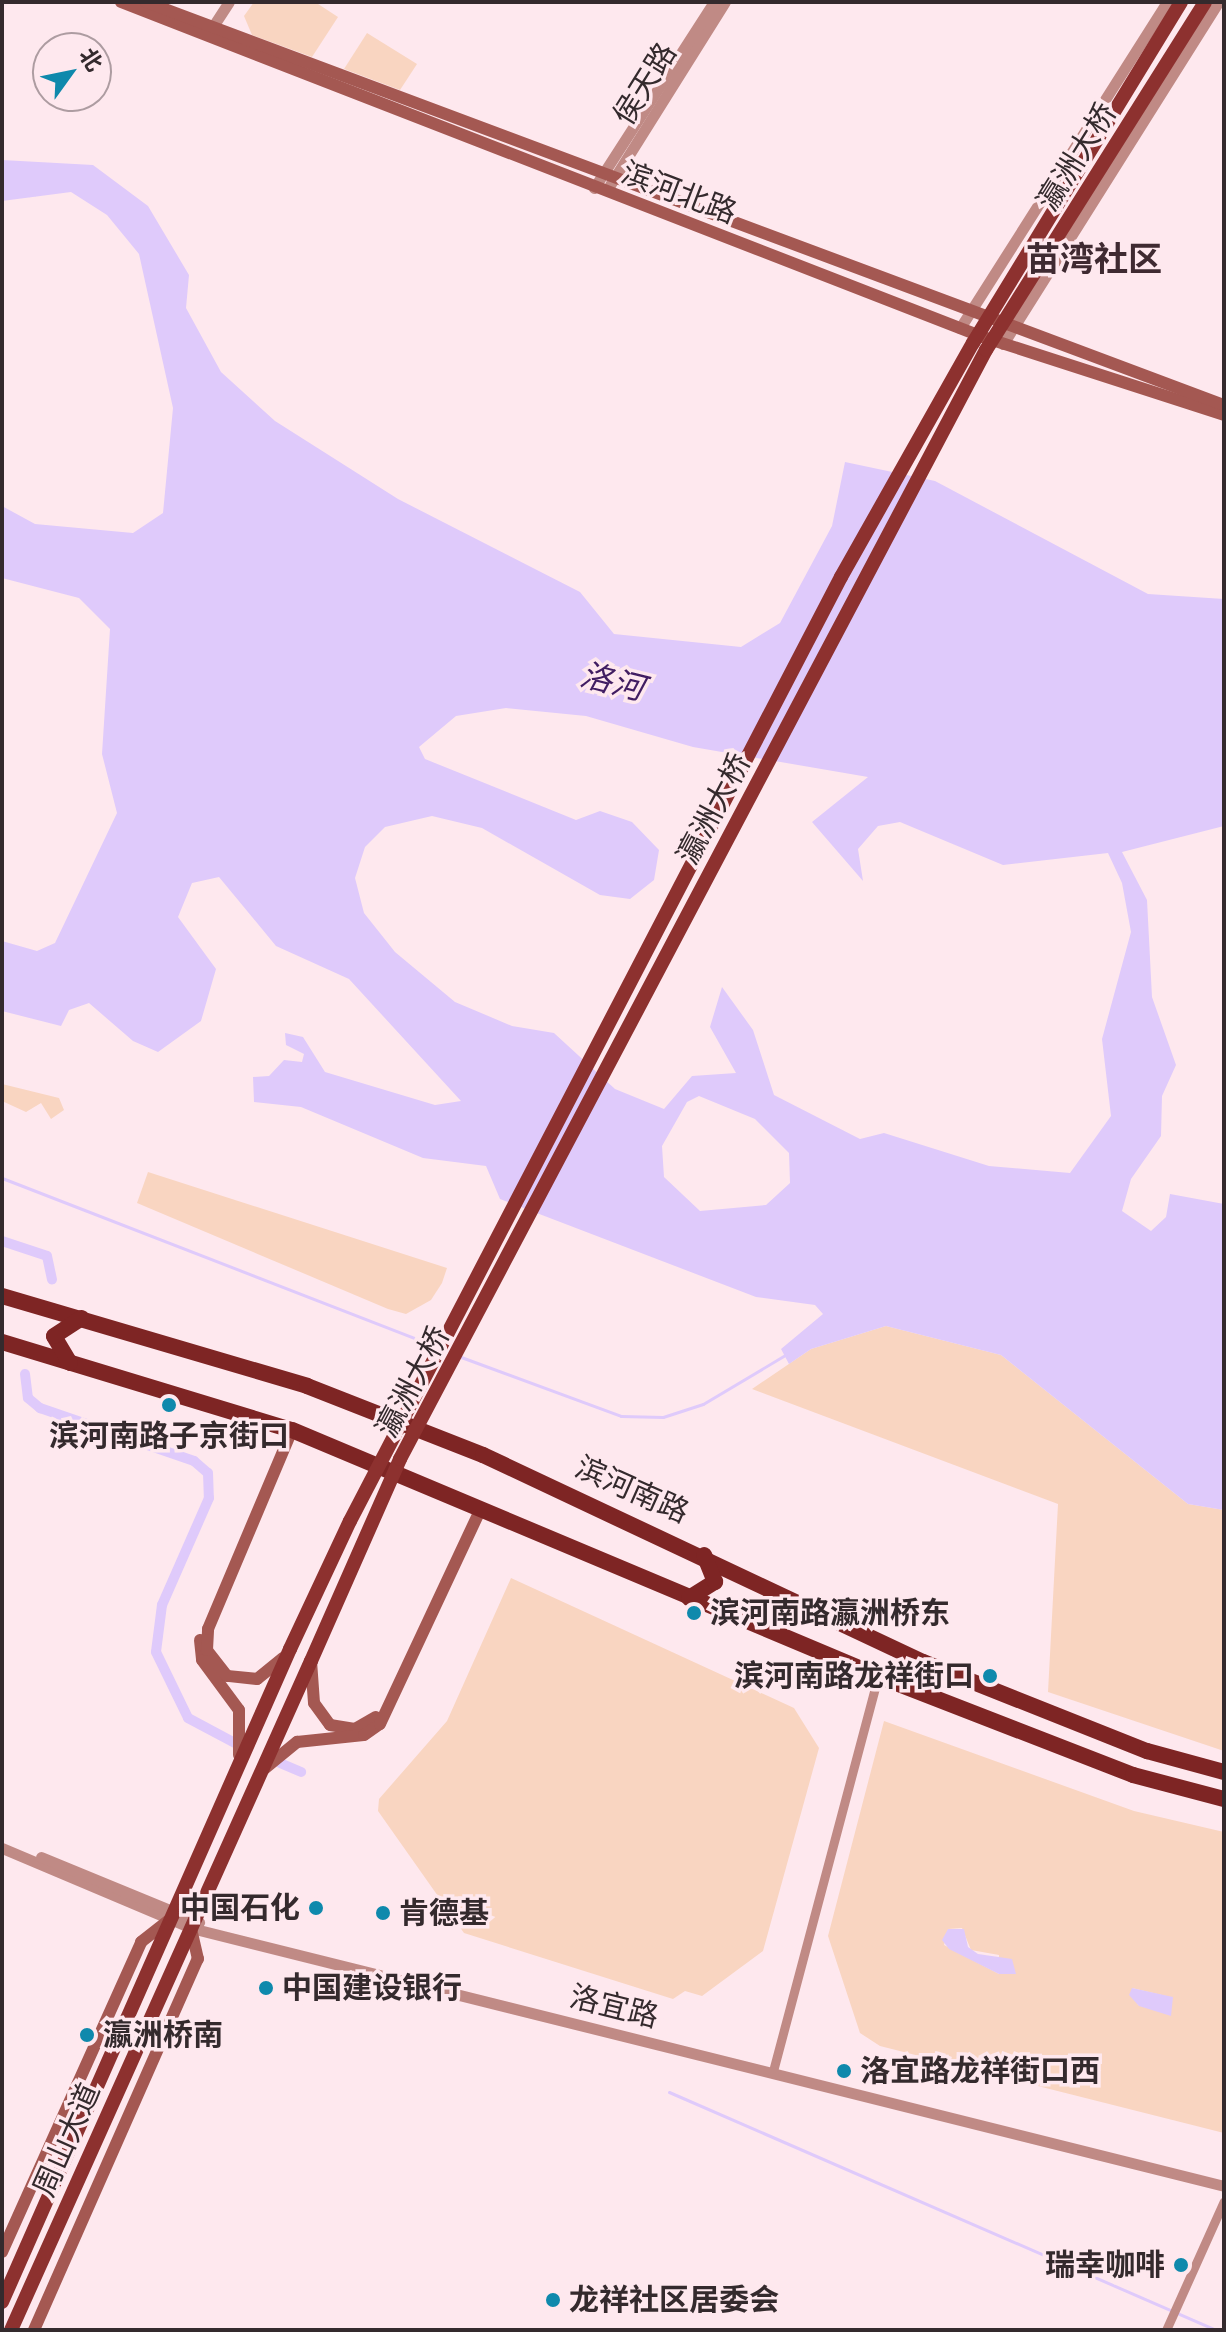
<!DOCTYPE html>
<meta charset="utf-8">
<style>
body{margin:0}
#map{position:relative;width:1226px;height:2332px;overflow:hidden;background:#fee8ee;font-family:Karla,"Noto Sans SC",sans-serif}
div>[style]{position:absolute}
.green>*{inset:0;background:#f9d5c1}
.water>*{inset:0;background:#dfcafb}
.stream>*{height:3px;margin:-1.5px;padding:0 1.5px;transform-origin:1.5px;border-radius:1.5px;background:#dfcafb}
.canal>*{height:10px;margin:-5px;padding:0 5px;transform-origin:5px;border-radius:5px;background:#dfcafb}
.minor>*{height:9px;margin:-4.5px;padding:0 4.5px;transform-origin:4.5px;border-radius:4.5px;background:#c08a85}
.tertiary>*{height:11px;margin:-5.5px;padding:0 5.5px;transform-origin:5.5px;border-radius:5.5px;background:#c08a85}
.secondary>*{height:12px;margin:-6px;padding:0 6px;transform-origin:6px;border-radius:6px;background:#a45852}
.primary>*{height:14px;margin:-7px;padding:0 7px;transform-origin:7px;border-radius:7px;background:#8d312f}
.trunk>*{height:16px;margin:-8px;padding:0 8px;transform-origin:8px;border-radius:8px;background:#7e2524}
.primary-bridge>*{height:14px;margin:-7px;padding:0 7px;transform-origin:7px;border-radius:7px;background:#8d312f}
.dots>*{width:22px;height:22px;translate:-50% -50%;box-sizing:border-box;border:4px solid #fee8ee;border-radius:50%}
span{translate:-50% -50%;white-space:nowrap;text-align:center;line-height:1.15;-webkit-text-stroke:7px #fee8ee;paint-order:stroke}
.street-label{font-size:30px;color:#342a2d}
.poi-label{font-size:30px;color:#342a2d;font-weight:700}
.left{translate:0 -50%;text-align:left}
.right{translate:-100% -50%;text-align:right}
.water-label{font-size:32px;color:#411d62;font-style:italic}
.quarter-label{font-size:34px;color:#3f2a31;font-weight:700}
.frame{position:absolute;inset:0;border:4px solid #342a2d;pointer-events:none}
.north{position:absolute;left:32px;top:32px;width:80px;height:80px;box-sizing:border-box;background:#fee8ee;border:2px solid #ad9ca1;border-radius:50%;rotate:57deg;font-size:22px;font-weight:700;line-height:32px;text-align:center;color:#342a2d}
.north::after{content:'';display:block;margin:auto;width:28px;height:36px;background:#0f89ac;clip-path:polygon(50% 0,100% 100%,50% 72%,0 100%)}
</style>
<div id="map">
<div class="green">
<div style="clip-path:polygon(254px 2px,315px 2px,338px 17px,312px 57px,252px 35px,244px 16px)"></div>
<div style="clip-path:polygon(367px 33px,417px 64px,400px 90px,344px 69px)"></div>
<div style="clip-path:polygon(2px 1084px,59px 1098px,64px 1110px,51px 1119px,41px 1103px,26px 1112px,2px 1101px)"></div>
<div style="clip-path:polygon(148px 1172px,447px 1268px,442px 1283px,431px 1300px,406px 1314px,388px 1309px,137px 1203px)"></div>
<div style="clip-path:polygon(886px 1326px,1001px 1355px,1188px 1504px,1224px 1510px,1224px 1751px,1048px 1692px,1058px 1504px,752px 1389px,811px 1349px)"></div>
<div style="clip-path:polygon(511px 1578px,794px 1708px,819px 1748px,763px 1951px,702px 1996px,685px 1991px,673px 1999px,464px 1933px,378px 1811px,379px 1799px,447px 1721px)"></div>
<div style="clip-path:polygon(evenodd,884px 1721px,1134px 1811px,1224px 1832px,1224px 2133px,880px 2046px,860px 2033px,828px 1936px,884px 1721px,962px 1928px,971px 1950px,999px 1955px,999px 1974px,944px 1945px,948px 1929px,962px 1928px,884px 1721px,1132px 1988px,1170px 1997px,1171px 2015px,1138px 2005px,1132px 1988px)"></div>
</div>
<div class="water">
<div style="clip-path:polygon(evenodd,2px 160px,93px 165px,148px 206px,189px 275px,186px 308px,221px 372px,275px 421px,398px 499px,580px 592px,614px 634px,741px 647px,780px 623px,832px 526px,845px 462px,935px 481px,1148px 594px,1224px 599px,1224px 826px,1122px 852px,1147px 900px,1152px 997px,1176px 1065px,1162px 1096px,1161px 1136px,1131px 1179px,1122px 1211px,1151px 1231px,1166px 1217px,1170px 1194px,1224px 1204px,1224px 1510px,1188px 1504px,1001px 1355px,886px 1326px,811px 1349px,789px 1364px,781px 1349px,823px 1314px,815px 1305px,756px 1297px,500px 1199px,486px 1166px,423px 1158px,301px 1107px,254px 1102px,253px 1077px,269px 1076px,284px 1060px,302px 1062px,304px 1054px,286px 1045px,285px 1033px,303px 1037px,325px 1072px,435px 1105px,461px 1101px,349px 979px,276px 946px,219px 877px,192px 883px,178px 917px,216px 969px,201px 1021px,158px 1052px,133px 1041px,89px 1003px,69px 1010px,61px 1026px,2px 1011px,2px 941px,37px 951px,55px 943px,117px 813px,102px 754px,110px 629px,79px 598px,2px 578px,2px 506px,35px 524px,133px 533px,163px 513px,173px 408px,139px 254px,107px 215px,71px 192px,2px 201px,2px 160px,506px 708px,586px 716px,693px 747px,868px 777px,812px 822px,863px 881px,858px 849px,878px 826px,900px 822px,1003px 865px,1108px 853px,1122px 883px,1131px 932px,1102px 1039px,1111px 1116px,1070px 1173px,989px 1166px,884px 1133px,860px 1139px,774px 1095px,753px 1030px,722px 987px,710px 1027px,736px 1073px,692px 1076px,664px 1109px,615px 1089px,554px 1033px,512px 1026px,455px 1002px,395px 952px,364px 913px,355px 878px,365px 847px,385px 827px,432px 816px,482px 828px,600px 895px,630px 899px,654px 880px,659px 850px,632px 822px,600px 811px,576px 820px,425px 759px,419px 747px,456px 716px,506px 708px,2px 160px,699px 1096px,755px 1119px,789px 1153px,790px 1183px,766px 1205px,700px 1211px,664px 1177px,662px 1146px,687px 1102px,699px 1096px)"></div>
<div style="clip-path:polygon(948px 1929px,964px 1929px,968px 1947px,978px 1954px,1012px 1959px,1016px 1974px,999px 1974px,949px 1949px,942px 1940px)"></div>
<div style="clip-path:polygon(1132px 1988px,1173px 1997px,1171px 2016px,1139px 2006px,1129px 1995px)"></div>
</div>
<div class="stream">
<div style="left:2px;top:1178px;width:464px;rotate:21.2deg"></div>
<div style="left:461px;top:1357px;width:171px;rotate:20.2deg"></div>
<div style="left:621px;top:1416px;width:42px;rotate:1.4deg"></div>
<div style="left:663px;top:1417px;width:42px;rotate:-18deg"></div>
<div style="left:703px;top:1404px;width:98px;rotate:-30.8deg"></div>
<div style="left:669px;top:2092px;width:597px;rotate:23.51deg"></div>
</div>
<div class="canal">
<div style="left:2px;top:1241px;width:47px;rotate:18.4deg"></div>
<div style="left:47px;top:1256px;width:24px;rotate:78deg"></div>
<div style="left:25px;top:1374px;width:24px;rotate:83deg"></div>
<div style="left:28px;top:1398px;width:16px;rotate:40deg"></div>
<div style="left:40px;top:1408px;width:163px;rotate:19deg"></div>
<div style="left:194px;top:1461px;width:18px;rotate:41deg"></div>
<div style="left:208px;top:1473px;width:25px;rotate:88deg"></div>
<div style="left:209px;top:1498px;width:117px;rotate:113.7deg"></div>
<div style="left:162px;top:1605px;width:47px;rotate:97.3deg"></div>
<div style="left:156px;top:1652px;width:73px;rotate:64.1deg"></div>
<div style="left:188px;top:1718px;width:55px;rotate:28deg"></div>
<div style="left:280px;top:1763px;width:23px;rotate:23deg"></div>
</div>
<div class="minor">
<div style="left:773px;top:2071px;width:409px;rotate:-75.1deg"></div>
<div style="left:1166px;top:2330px;width:141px;rotate:-65.8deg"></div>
</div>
<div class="tertiary">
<div style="left:208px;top:34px;width:38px;rotate:-57deg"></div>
<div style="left:610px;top:185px;width:216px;rotate:-57.9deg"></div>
<div style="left:594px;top:188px;width:221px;rotate:-57.2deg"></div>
<div style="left:960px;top:328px;width:386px;rotate:-57.6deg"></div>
<div style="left:1003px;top:344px;width:404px;rotate:-57.8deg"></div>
<div style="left:2px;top:1848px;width:205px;rotate:22.9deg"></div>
<div style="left:191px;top:1928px;width:1065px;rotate:14.02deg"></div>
<div style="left:41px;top:1857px;width:171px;rotate:22.4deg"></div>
</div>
<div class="secondary">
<div style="left:121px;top:2px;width:925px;rotate:21.24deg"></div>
<div style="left:983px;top:337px;width:253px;rotate:17.9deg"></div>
<div style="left:146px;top:2px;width:1151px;rotate:20.5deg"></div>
<div style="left:200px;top:1640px;width:20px;rotate:84deg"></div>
<div style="left:202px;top:1660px;width:62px;rotate:53.5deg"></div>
<div style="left:239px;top:1710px;width:45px;rotate:90deg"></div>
<div style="left:283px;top:1658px;width:33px;rotate:141deg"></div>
<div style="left:257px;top:1679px;width:30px;rotate:-174deg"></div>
<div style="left:227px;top:1676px;width:33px;rotate:-128deg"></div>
<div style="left:207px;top:1650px;width:21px;rotate:-87deg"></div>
<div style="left:208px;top:1629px;width:216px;rotate:-67.1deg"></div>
<div style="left:311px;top:1661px;width:42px;rotate:85.9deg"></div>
<div style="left:314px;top:1703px;width:27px;rotate:54deg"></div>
<div style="left:330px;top:1725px;width:25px;rotate:9deg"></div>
<div style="left:355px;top:1729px;width:24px;rotate:-30deg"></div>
<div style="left:264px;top:1769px;width:43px;rotate:-39.3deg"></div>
<div style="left:297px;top:1742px;width:67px;rotate:-6deg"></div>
<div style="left:364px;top:1735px;width:19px;rotate:-35deg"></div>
<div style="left:380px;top:1724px;width:235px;rotate:-64.9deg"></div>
<div style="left:2px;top:2252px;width:340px;rotate:-65.8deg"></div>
<div style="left:141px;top:1942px;width:34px;rotate:-38deg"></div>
<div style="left:34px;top:2330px;width:406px;rotate:-66.2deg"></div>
<div style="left:198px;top:1959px;width:32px;rotate:-103deg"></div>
</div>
<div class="primary">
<div style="left:2px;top:2302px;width:714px;rotate:-66.2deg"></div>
<div style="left:11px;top:2330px;width:733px;rotate:-65.85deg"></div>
</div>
<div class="trunk">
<div style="left:2px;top:1296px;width:318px;rotate:16.4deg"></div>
<div style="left:307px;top:1386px;width:189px;rotate:21.4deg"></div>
<div style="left:483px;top:1455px;width:486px;rotate:25.2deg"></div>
<div style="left:923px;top:1662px;width:241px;rotate:21.7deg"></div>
<div style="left:1147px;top:1751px;width:80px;rotate:15.3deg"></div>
<div style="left:2px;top:1342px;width:303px;rotate:16.9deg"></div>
<div style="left:292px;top:1430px;width:636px;rotate:22.77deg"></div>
<div style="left:878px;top:1676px;width:274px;rotate:21.2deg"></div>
<div style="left:1133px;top:1775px;width:94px;rotate:14.8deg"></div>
<div style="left:70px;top:1363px;width:31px;rotate:-121deg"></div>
<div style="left:54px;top:1336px;width:33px;rotate:-33deg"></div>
<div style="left:689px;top:1598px;width:31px;rotate:-32deg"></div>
<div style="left:715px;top:1582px;width:29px;rotate:-112deg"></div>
</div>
<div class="primary-bridge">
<div style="left:290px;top:1649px;width:141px;rotate:-64.9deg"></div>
<div style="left:350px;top:1521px;width:1064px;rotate:-62.52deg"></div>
<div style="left:841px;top:577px;width:269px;rotate:-60.6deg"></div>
<div style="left:973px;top:343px;width:399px;rotate:-58.6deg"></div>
<div style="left:311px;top:1661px;width:221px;rotate:-66.2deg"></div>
<div style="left:400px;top:1459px;width:1254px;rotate:-62.15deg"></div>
<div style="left:986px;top:350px;width:411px;rotate:-57.8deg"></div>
</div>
<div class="dots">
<div style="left:169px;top:1405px;background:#0f89ac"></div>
<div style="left:694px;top:1613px;background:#0f89ac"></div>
<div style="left:990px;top:1676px;background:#0f89ac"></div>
<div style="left:316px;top:1908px;background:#0f89ac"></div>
<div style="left:383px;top:1913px;background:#0f89ac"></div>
<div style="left:266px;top:1988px;background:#0f89ac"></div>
<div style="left:87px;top:2035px;background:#0f89ac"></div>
<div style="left:844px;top:2071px;background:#0f89ac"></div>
<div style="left:1181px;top:2265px;background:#0f89ac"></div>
<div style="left:553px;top:2300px;background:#0f89ac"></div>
</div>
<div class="street-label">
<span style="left:645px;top:84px;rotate:-58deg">侯天路</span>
<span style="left:1077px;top:157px;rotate:-58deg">瀛洲大桥</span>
<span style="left:679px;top:193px;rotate:21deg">滨河北路</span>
<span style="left:714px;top:809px;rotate:-62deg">瀛洲大桥</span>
<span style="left:413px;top:1382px;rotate:-62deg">瀛洲大桥</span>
<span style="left:632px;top:1490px;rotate:24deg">滨河南路</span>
<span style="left:614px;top:2007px;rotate:14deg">洛宜路</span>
<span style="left:67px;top:2140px;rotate:-66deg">周山大道</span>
</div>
<div class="poi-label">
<span style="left:169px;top:1436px">滨河南路子京街口</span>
<span class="left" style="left:710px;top:1613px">滨河南路瀛洲桥东</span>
<span class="right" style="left:974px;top:1676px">滨河南路龙祥街口</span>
<span class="right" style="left:300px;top:1908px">中国石化</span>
<span class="left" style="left:399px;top:1913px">肯德基</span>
<span class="left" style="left:282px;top:1988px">中国建设银行</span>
<span class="left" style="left:103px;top:2035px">瀛洲桥南</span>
<span class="left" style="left:860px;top:2071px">洛宜路龙祥街口西</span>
<span class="right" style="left:1165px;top:2265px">瑞幸咖啡</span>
<span class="left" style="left:569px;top:2300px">龙祥社区居委会</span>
</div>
<div class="water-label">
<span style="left:612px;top:683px;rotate:14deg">洛河</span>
</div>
<div class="quarter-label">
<span style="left:1094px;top:261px">苗湾社区</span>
</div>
<div class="frame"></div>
<div class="north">北</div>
</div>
